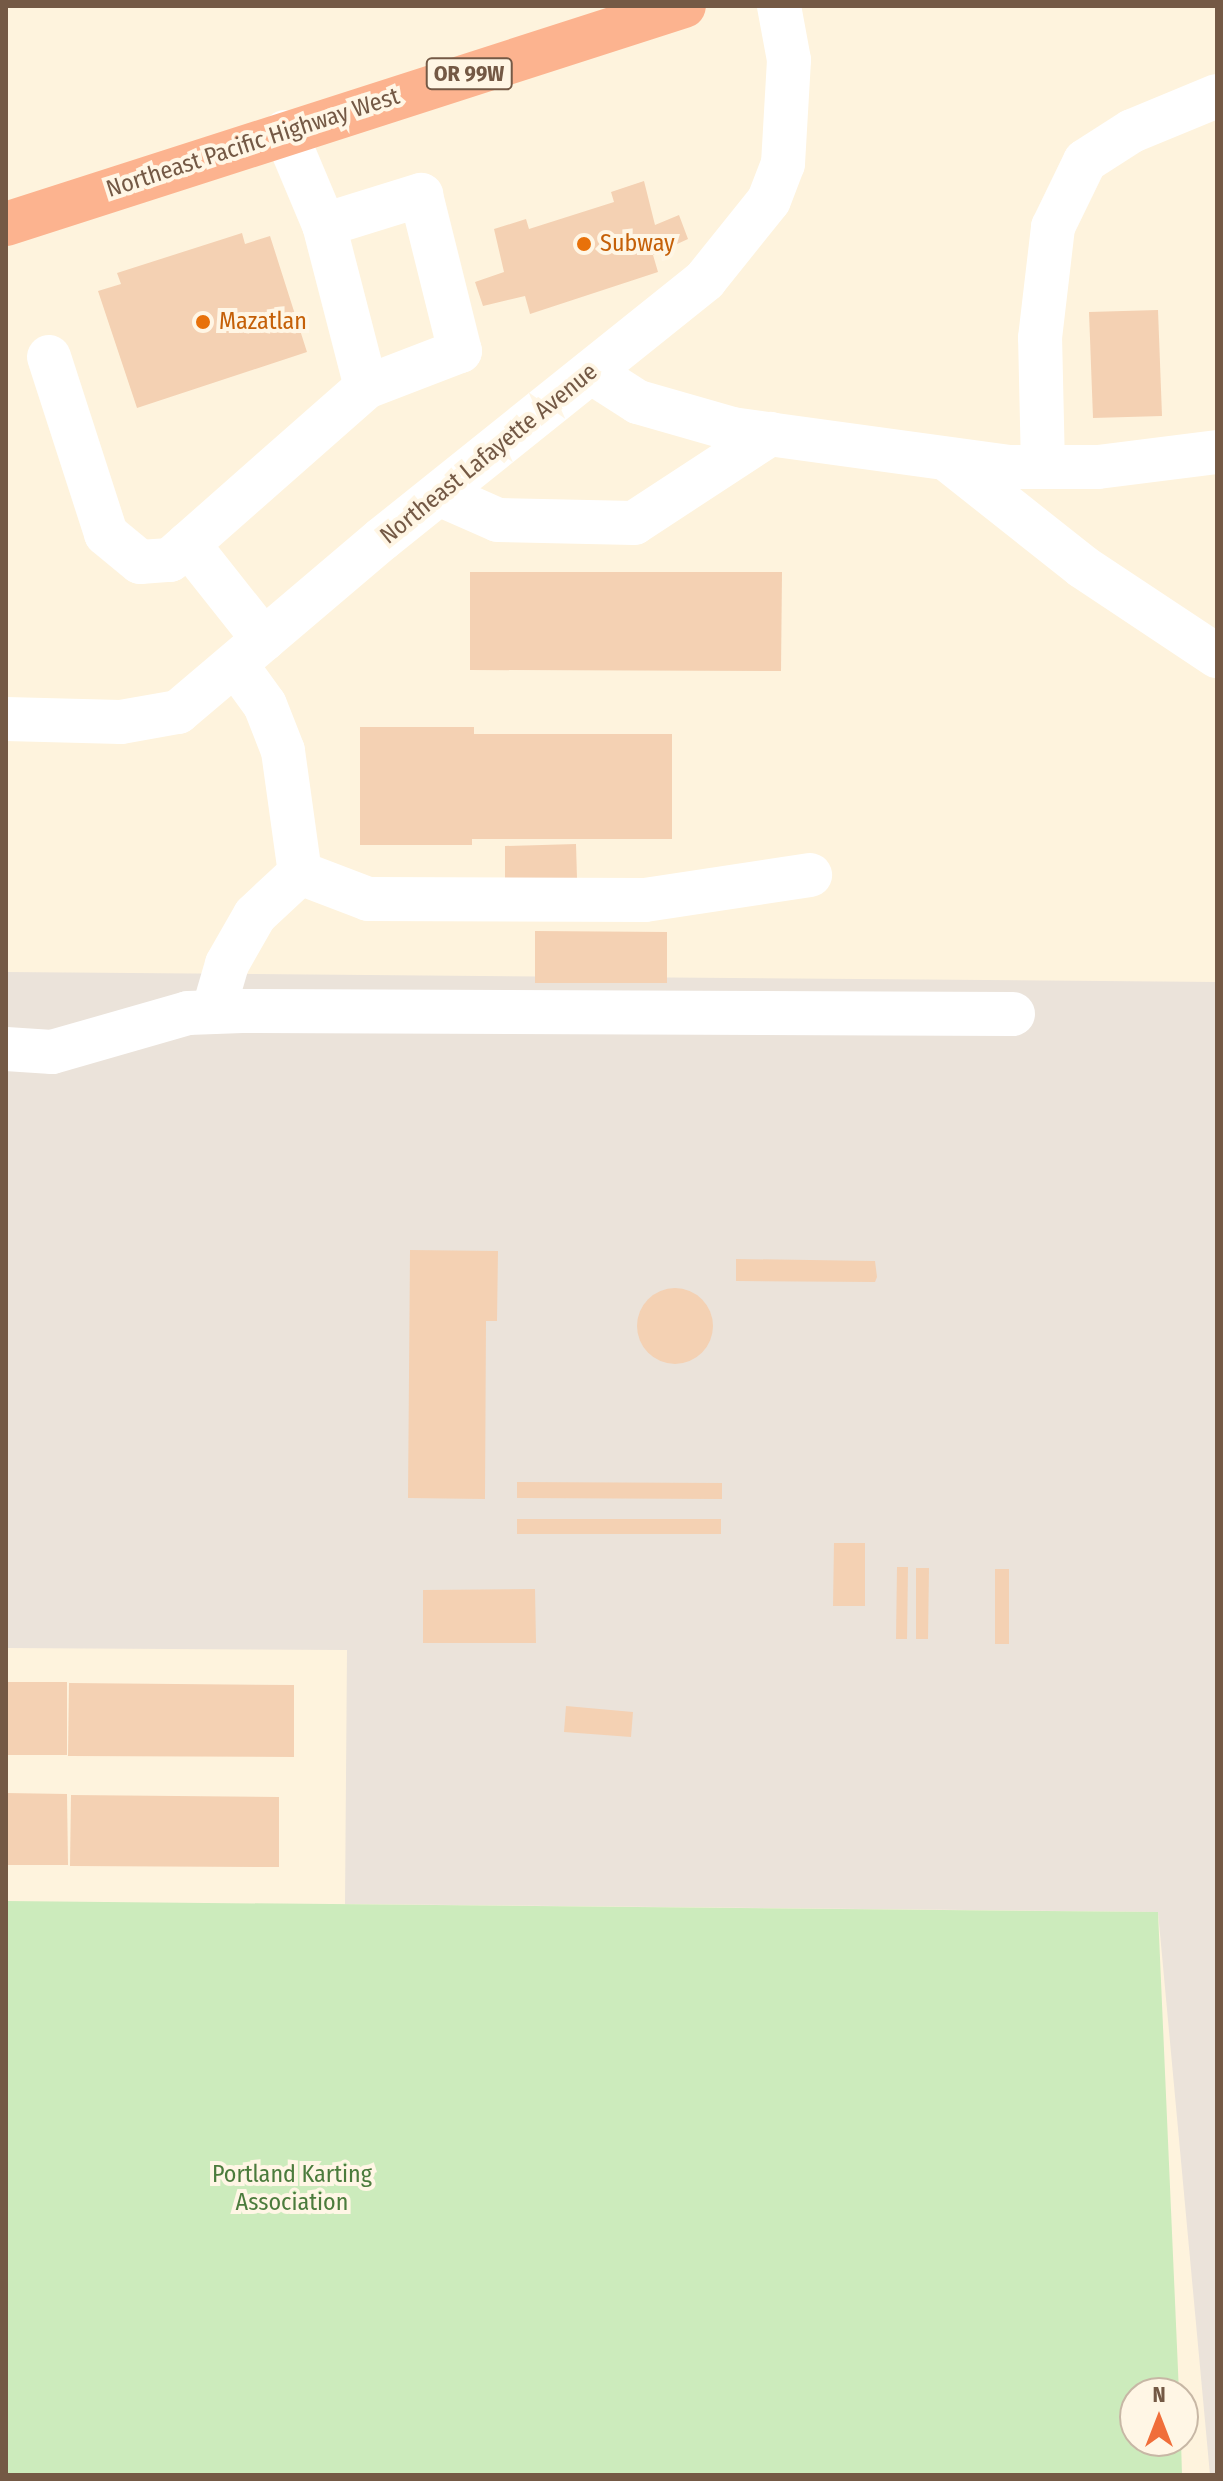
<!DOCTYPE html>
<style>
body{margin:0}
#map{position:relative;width:1223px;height:2481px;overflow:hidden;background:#fef3dd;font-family:"Fira Sans Condensed",sans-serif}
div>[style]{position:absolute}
.industrial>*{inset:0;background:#ebe3da}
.green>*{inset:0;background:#ccebbc}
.building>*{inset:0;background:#f4d1b3}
.round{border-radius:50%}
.minor>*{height:44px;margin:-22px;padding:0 22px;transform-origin:22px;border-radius:22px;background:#fff}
.highway>*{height:44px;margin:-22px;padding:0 22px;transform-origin:22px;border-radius:22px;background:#fcb38f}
.dots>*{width:22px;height:22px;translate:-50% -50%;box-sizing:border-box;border:4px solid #fff6e5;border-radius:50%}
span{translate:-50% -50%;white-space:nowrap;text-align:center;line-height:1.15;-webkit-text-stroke:8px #fff6e5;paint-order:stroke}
.shield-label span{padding:2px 6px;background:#fff6e5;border:2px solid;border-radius:6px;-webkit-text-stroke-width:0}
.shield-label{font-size:22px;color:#745945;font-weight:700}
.street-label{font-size:24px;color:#745945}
.food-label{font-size:24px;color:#c56008}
.left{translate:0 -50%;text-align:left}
.park-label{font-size:24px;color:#4b7b3c}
.frame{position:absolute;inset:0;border:8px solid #745945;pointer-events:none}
.north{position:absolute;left:1119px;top:2377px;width:80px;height:80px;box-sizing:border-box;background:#fff6e5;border:2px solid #c7b7a5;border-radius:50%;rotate:0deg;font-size:22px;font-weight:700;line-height:32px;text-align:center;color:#745945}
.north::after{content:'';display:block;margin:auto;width:28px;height:36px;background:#f06e3a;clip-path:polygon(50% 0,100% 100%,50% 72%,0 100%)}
</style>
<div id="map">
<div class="industrial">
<div style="clip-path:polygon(6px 972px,1217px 982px,1217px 2475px,1210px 2475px,1158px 1912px,345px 1904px,347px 1650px,6px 1648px)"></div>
</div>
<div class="green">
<div style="clip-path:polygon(6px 1901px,1158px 1912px,1179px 2393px,1135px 2393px,1135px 2441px,1181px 2441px,1182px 2475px,6px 2475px)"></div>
</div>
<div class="building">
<div style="clip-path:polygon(644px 181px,655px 225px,679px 215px,688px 239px,653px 255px,658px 272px,530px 314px,525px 296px,483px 306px,475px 282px,504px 272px,494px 229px,526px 219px,529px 229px,614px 202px,611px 192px)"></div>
<div style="clip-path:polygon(242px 233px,245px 244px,270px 236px,307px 352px,137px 408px,98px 291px,121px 284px,117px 273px)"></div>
<div style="clip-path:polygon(1158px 310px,1162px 416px,1093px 418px,1089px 312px)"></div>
<div style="clip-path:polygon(470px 572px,782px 572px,781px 671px,470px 670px)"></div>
<div style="clip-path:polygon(360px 727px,474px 727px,474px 734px,672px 734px,672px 839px,472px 839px,472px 845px,360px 845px)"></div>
<div style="clip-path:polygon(576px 844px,577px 879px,505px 882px,505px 846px)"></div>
<div style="clip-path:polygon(535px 931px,667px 932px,667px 983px,535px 983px)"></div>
<div style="clip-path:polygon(410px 1250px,498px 1251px,497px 1321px,486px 1321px,485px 1499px,408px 1498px)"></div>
<div style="clip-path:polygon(736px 1259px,875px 1261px,877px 1277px,875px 1282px,736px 1281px)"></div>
<div class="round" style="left:637px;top:1288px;width:76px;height:76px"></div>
<div style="clip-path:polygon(517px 1482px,722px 1483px,722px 1499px,517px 1498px)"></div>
<div style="clip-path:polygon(517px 1519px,721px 1519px,721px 1534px,517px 1534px)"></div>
<div style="clip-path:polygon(834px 1543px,865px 1543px,865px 1606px,833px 1606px)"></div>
<div style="clip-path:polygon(897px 1567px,908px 1567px,907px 1639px,896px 1639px)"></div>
<div style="clip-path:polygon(916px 1568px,929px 1568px,928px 1639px,916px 1639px)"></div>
<div style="clip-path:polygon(995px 1569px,1009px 1569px,1009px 1644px,995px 1644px)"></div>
<div style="clip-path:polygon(535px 1589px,536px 1643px,423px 1643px,423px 1590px)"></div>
<div style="clip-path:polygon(6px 1682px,67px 1682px,67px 1755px,6px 1755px)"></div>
<div style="clip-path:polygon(69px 1683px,294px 1685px,294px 1757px,68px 1756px)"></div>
<div style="clip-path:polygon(566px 1706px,633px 1712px,631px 1737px,564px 1732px)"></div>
<div style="clip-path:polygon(6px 1793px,67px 1794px,68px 1865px,6px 1865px)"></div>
<div style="clip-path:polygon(71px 1795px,279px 1797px,279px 1867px,70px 1866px)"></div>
</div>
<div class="minor">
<div style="left:285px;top:132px;width:101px;rotate:67.2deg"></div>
<div style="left:324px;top:225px;width:102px;rotate:-17.2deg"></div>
<div style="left:421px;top:195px;width:161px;rotate:76deg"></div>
<div style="left:460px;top:351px;width:101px;rotate:159deg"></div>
<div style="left:366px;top:387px;width:167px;rotate:-104.5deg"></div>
<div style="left:49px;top:357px;width:186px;rotate:72.1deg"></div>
<div style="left:106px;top:534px;width:44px;rotate:39.5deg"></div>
<div style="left:140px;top:562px;width:30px;rotate:-4deg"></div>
<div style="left:170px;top:560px;width:261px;rotate:-41.4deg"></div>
<div style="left:591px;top:372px;width:56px;rotate:32.6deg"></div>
<div style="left:638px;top:402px;width:98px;rotate:16deg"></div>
<div style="left:732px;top:429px;width:282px;rotate:7.8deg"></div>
<div style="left:1011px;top:467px;width:87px"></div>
<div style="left:1098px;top:467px;width:120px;rotate:-7.2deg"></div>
<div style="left:948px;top:460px;width:172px;rotate:38.4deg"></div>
<div style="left:1083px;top:567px;width:161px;rotate:33.6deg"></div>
<div style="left:1043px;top:467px;width:129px;rotate:-91.3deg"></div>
<div style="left:1040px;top:338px;width:112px;rotate:-83.3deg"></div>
<div style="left:1053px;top:227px;width:73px;rotate:-64.1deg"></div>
<div style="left:1085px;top:161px;width:56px;rotate:-32.6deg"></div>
<div style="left:1132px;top:131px;width:92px;rotate:-22.4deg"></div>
<div style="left:439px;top:494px;width:64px;rotate:23.8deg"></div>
<div style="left:498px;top:520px;width:136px;rotate:1.3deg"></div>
<div style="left:634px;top:523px;width:163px;rotate:-33.2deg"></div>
<div style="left:188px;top:544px;width:122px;rotate:51.6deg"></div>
<div style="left:236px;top:665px;width:49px;rotate:54.1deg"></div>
<div style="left:265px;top:705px;width:49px;rotate:68.6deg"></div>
<div style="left:283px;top:751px;width:123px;rotate:82.1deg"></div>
<div style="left:300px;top:873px;width:73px;rotate:20.9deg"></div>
<div style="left:368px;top:899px;width:277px;rotate:0.2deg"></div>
<div style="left:645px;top:900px;width:167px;rotate:-8.6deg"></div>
<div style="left:6px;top:719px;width:115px;rotate:1.5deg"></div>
<div style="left:121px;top:722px;width:58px;rotate:-10deg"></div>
<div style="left:178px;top:712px;width:267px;rotate:-40.3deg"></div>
<div style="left:382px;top:539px;width:414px;rotate:-38.7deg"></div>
<div style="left:705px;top:280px;width:102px;rotate:-51.3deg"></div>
<div style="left:769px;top:200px;width:39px;rotate:-69deg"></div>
<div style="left:783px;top:164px;width:104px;rotate:-86.7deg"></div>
<div style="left:789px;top:60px;width:55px;rotate:-100.5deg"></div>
<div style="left:213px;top:1012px;width:50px;rotate:-73.7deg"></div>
<div style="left:227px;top:964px;width:56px;rotate:-60.3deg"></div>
<div style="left:255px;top:915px;width:62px;rotate:-43deg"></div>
<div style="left:6px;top:1049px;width:46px;rotate:3.7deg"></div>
<div style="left:52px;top:1052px;width:141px;rotate:-16deg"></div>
<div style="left:188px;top:1013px;width:54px;rotate:-2.1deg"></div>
<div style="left:242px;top:1011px;width:771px;rotate:0.22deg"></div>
</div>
<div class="highway">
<div style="left:6px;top:224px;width:712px;rotate:-17.82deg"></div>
</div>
<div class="dots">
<div style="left:584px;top:244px;background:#e8710a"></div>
<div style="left:203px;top:322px;background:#e8710a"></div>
</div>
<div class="shield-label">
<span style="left:469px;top:74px">OR 99W</span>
</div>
<div class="street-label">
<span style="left:253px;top:143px;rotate:-18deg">Northeast Pacific Highway West</span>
<span style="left:489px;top:454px;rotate:-39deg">Northeast Lafayette Avenue</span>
</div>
<div class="food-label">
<span class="left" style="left:600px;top:244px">Subway</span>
<span class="left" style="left:219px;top:322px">Mazatlan</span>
</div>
<div class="park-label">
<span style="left:292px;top:2189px">Portland Karting<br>Association</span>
</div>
<div class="frame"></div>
<div class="north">N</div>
</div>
